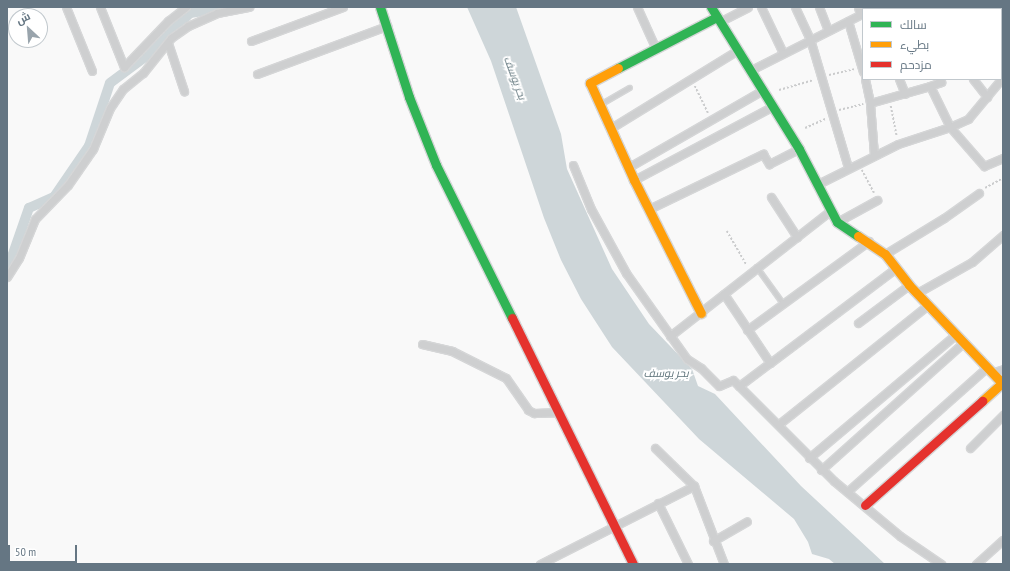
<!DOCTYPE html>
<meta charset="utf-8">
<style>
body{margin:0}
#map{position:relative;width:1010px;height:571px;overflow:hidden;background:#f9f9f9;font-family:"PT Sans Narrow",Cairo,sans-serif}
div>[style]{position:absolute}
.water>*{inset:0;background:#ced6d9}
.canal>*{height:10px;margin:-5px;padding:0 5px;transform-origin:5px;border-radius:5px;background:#ced6d9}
.path>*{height:1.5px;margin-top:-0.75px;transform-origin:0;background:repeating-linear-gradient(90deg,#cbcccd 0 2px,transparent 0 4px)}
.roads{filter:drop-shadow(1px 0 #d5d6d7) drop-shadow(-1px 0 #d5d6d7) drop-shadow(0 1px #d5d6d7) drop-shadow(0 -1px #d5d6d7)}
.lane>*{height:3.5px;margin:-1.75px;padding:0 1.75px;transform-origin:1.75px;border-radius:1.75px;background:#cecfd0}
.street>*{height:7px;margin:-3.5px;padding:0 3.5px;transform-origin:3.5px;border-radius:3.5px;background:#cecfd0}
.fast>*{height:9px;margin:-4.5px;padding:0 4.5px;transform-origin:4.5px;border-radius:4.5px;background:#30b455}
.slow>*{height:9px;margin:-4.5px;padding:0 4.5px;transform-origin:4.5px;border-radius:4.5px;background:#ff9f0a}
.jam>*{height:9px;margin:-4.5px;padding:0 4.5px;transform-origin:4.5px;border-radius:4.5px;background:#e5322d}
span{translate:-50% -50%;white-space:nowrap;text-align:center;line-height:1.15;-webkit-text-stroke:4px #fff;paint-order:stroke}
.water-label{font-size:11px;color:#60757c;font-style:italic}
.frame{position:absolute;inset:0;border:8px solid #657683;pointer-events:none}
.legend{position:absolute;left:862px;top:8px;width:140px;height:72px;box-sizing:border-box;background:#fff;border:1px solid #c1c8cd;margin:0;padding:5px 7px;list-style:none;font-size:12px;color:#657683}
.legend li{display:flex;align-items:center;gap:8px;height:20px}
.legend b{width:20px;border:1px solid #c1c8cd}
.north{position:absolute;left:8px;top:8px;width:40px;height:40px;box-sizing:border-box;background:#fff;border:1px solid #c1c8cd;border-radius:50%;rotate:334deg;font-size:11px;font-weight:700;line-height:16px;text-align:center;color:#657683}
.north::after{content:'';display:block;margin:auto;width:14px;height:18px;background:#99a4ac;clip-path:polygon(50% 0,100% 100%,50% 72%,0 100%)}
.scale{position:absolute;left:8px;top:545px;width:69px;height:18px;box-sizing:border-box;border:2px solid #657683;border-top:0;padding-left:5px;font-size:12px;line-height:14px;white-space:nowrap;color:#657683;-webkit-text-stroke:3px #fff;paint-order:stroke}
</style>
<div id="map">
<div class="water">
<div style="clip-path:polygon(467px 7px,516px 7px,561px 134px,567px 169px,612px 269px,649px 324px,692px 369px,698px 386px,715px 394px,801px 486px,885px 564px,835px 564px,829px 559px,812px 554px,808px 542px,794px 519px,699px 439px,612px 347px,581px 299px,561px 260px,544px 218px,491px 61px)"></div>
</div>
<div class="canal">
<div style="left:7px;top:271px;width:67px;rotate:-70.8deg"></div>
<div style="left:29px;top:208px;width:27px;rotate:-24deg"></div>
<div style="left:54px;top:197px;width:62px;rotate:-55.5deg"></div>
<div style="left:89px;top:146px;width:66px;rotate:-71.6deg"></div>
<div style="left:110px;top:83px;width:49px;rotate:-36.6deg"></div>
<div style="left:149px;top:54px;width:58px;rotate:-45deg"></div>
<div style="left:190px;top:13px;width:38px;rotate:-9deg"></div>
</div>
<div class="path">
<div style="left:829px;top:75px;width:26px;rotate:-13deg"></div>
<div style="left:695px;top:86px;width:30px;rotate:64deg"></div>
<div style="left:779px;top:90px;width:36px;rotate:-16deg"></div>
<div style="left:891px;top:106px;width:31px;rotate:79deg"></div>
<div style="left:839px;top:110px;width:25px;rotate:-14deg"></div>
<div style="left:805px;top:128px;width:22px;rotate:-24deg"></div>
<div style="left:862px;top:170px;width:26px;rotate:62deg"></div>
<div style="left:985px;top:188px;width:21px;rotate:-29deg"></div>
<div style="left:727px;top:231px;width:39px;rotate:60deg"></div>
</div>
<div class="roads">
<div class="lane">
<div style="left:602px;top:104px;width:32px;rotate:-30deg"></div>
<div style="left:757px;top:267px;width:44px;rotate:54.2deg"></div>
</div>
<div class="street">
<div style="left:66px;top:7px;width:69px;rotate:67.9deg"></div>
<div style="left:100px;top:7px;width:65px;rotate:68.2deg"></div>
<div style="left:124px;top:67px;width:64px;rotate:-46.3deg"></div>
<div style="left:168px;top:21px;width:23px;rotate:-38deg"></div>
<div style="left:637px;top:7px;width:46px;rotate:65.7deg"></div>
<div style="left:761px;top:7px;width:51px;rotate:64.4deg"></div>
<div style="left:795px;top:7px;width:35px;rotate:65deg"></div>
<div style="left:810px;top:39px;width:134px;rotate:73.5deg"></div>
<div style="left:819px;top:7px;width:25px;rotate:69deg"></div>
<div style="left:890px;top:7px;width:2px;rotate:63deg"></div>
<div style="left:985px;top:7px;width:2px;rotate:63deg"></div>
<div style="left:721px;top:21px;width:30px;rotate:-27deg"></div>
<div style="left:848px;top:21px;width:53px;rotate:73.6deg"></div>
<div style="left:1001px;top:29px;width:3px;rotate:-45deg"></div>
<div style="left:251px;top:41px;width:98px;rotate:-20.3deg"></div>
<div style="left:168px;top:43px;width:51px;rotate:71.6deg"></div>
<div style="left:751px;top:70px;width:122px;rotate:-26.8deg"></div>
<div style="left:860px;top:15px;width:8px;rotate:-104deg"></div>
<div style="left:257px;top:74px;width:139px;rotate:-20.3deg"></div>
<div style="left:865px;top:79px;width:25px;rotate:78deg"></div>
<div style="left:870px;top:103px;width:52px;rotate:85.6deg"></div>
<div style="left:899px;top:79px;width:16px;rotate:68deg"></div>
<div style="left:973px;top:79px;width:23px;rotate:52deg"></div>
<div style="left:930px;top:86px;width:46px;rotate:64deg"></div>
<div style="left:950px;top:127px;width:52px;rotate:48.9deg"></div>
<div style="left:984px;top:166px;width:21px;rotate:-23deg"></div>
<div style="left:870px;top:103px;width:62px;rotate:-15.8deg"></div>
<div style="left:930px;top:86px;width:12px;rotate:-20deg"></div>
<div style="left:941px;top:82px;width:4px;rotate:-124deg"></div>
<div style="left:611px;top:128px;width:149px;rotate:-31.6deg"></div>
<div style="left:573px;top:165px;width:48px;rotate:67.8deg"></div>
<div style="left:591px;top:209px;width:73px;rotate:61.3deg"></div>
<div style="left:626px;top:273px;width:105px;rotate:54.7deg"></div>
<div style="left:687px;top:359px;width:17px;rotate:33deg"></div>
<div style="left:701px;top:368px;width:25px;rotate:45deg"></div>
<div style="left:719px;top:386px;width:15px;rotate:-23deg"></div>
<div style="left:733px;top:380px;width:8px;rotate:45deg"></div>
<div style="left:739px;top:386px;width:39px;rotate:-37deg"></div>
<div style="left:629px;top:167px;width:155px;rotate:-29.9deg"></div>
<div style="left:634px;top:180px;width:157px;rotate:-28deg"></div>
<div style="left:820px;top:183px;width:87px;rotate:-26.6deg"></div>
<div style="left:898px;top:144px;width:55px;rotate:-18.1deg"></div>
<div style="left:950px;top:127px;width:20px;rotate:-24deg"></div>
<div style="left:968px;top:119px;width:55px;rotate:-50.2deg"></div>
<div style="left:771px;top:197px;width:48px;rotate:57deg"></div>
<div style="left:649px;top:209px;width:127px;rotate:-25.8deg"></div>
<div style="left:763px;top:154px;width:12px;rotate:59deg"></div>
<div style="left:769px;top:164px;width:34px;rotate:-27deg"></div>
<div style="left:837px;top:222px;width:46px;rotate:-28.8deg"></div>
<div style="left:885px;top:254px;width:69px;rotate:-31.4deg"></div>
<div style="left:944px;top:218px;width:43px;rotate:-35.5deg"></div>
<div style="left:7px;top:277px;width:22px;rotate:-58deg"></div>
<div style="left:19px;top:258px;width:42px;rotate:-67.7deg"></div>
<div style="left:35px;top:219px;width:47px;rotate:-45.9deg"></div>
<div style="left:68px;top:185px;width:44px;rotate:-55.2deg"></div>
<div style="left:93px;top:149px;width:44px;rotate:-67.5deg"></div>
<div style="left:110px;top:108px;width:23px;rotate:-56deg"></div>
<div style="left:123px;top:89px;width:26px;rotate:-39deg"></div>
<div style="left:143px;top:73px;width:45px;rotate:-51.3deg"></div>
<div style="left:171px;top:38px;width:21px;rotate:-35deg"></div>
<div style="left:188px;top:26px;width:32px;rotate:-24deg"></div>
<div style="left:217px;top:13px;width:33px;rotate:-11deg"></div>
<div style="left:917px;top:293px;width:63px;rotate:-29.4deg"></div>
<div style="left:972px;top:262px;width:41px;rotate:-41.1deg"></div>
<div style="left:724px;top:294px;width:83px;rotate:56.3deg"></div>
<div style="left:770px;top:363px;width:158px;rotate:-37deg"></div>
<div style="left:858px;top:323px;width:64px;rotate:-36.7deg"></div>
<div style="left:747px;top:330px;width:151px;rotate:-36.1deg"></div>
<div style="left:670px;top:336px;width:203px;rotate:-38deg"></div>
<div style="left:422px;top:344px;width:31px;rotate:13deg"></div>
<div style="left:452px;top:351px;width:60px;rotate:26.6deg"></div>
<div style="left:506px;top:378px;width:39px;rotate:55deg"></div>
<div style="left:528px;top:410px;width:7px;rotate:27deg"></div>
<div style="left:534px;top:413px;width:23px;rotate:-2deg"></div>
<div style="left:994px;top:372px;width:9px;rotate:-18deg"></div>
<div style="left:739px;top:386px;width:134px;rotate:45deg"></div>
<div style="left:834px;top:481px;width:86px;rotate:39.8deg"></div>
<div style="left:900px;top:536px;width:50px;rotate:34.3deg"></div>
<div style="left:779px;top:424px;width:191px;rotate:-38.6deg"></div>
<div style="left:655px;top:448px;width:54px;rotate:44.3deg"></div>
<div style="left:694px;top:486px;width:84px;rotate:69deg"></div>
<div style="left:970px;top:448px;width:47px;rotate:-45deg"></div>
<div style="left:809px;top:458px;width:191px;rotate:-40.1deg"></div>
<div style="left:821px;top:470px;width:191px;rotate:-41.8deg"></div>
<div style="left:848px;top:491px;width:186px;rotate:-41.7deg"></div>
<div style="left:658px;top:503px;width:68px;rotate:63.8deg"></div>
<div style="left:713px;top:541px;width:39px;rotate:-30deg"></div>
<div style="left:540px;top:564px;width:173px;rotate:-26.9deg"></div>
<div style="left:976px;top:564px;width:36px;rotate:-42deg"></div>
</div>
<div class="fast">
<div style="left:380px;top:7px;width:95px;rotate:72.1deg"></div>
<div style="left:409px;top:97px;width:73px;rotate:68.3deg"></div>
<div style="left:436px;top:165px;width:171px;rotate:63.6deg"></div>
<div style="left:711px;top:7px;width:167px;rotate:58.2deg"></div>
<div style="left:799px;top:149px;width:82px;rotate:62.5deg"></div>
<div style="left:837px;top:222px;width:25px;rotate:34deg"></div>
<div style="left:618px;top:68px;width:111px;rotate:-27.3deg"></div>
</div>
<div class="slow">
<div style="left:618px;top:68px;width:32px;rotate:152deg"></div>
<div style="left:590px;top:83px;width:107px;rotate:65.6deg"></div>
<div style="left:634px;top:180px;width:149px;rotate:63.3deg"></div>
<div style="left:858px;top:236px;width:32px;rotate:34deg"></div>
<div style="left:885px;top:254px;width:39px;rotate:52deg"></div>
<div style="left:909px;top:285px;width:135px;rotate:46.5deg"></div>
<div style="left:1002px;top:383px;width:27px;rotate:138deg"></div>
</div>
<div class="jam">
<div style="left:512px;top:318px;width:274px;rotate:63.8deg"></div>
<div style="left:865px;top:505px;width:157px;rotate:-41.6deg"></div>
</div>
</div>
<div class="water-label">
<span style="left:515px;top:78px;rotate:70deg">بحر يوسف</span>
<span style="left:666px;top:373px">بحر يوسف</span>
</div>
<div class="frame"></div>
<ul class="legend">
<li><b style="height:5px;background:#30b455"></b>سالك</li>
<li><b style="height:5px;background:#ff9f0a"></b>بطيء</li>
<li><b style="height:5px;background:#e5322d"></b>مزدحم</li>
</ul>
<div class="north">ش</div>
<div class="scale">50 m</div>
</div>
